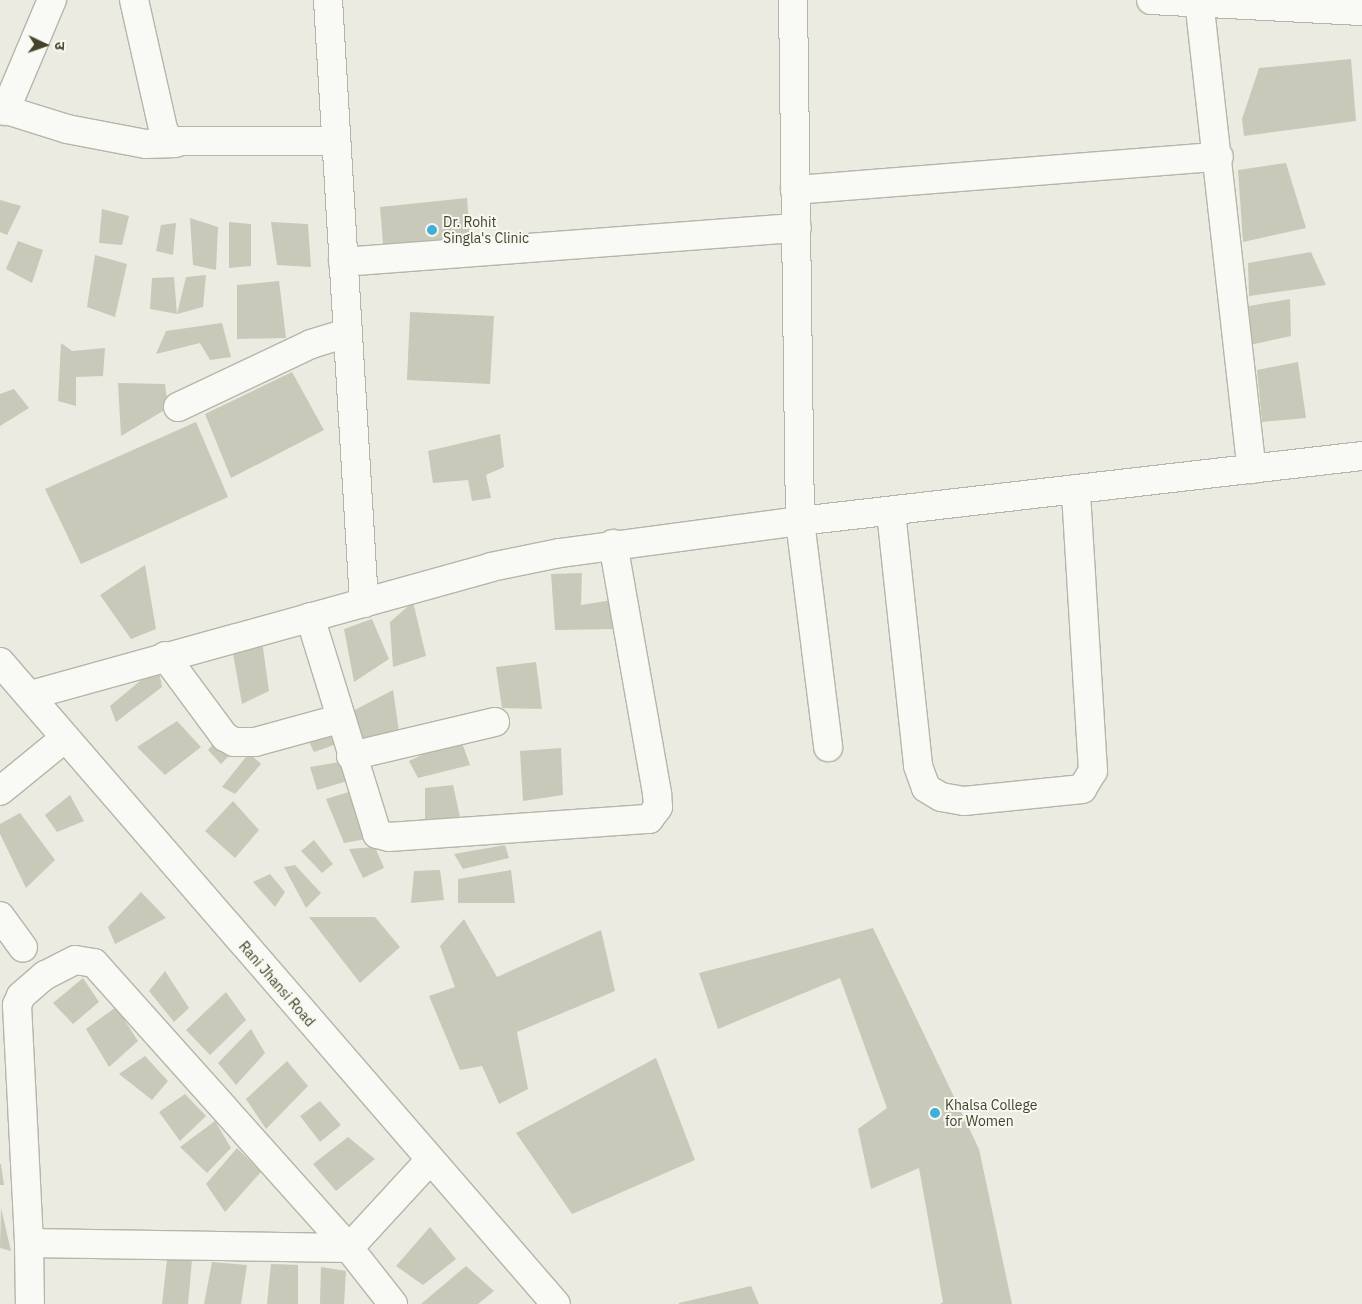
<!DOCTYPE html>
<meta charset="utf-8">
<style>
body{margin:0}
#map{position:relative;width:1362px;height:1304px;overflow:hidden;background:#ebebe2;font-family:"IBM Plex Sans","Noto Sans Devanagari",sans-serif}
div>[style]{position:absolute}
.building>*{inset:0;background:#c8c9b9}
.roads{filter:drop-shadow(1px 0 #b5b6a7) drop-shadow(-1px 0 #b5b6a7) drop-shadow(0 1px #b5b6a7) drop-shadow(0 -1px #b5b6a7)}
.minor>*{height:28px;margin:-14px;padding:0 14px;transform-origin:14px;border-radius:14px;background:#f9f9f5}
.dots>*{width:14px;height:14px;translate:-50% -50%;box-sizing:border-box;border:2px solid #f8f8f2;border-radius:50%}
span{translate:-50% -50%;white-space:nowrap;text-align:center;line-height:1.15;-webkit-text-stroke:4px #f8f8f2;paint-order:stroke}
.poi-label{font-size:14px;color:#434429}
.left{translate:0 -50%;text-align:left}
.street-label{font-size:14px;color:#434429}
.north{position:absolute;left:20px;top:20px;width:50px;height:50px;-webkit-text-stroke:4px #f8f8f2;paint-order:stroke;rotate:93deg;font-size:14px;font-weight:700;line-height:20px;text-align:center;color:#434429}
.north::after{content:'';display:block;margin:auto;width:18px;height:22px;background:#434429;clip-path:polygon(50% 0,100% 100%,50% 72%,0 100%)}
</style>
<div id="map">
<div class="building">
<div style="clip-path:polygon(1351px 59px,1356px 121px,1244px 136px,1242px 119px,1259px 68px)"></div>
<div style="clip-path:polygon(1286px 163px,1306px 228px,1243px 242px,1238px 170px)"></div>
<div style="clip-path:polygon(467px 198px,471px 248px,384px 256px,380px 207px)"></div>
<div style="clip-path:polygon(0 200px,21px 206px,7px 235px,0 232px)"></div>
<div style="clip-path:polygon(102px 209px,129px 216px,122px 245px,99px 243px)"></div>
<div style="clip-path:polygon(190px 218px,218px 227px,216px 270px,193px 265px)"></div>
<div style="clip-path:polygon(229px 222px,251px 224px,251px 266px,229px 268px)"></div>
<div style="clip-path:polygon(271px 222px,308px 224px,311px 267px,277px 265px)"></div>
<div style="clip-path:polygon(176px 223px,173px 255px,156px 251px,161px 225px)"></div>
<div style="clip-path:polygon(18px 241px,43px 250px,32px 283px,6px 269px)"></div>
<div style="clip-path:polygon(1311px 252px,1326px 285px,1249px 296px,1248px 263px)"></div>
<div style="clip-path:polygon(95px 255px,127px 264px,115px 317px,87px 307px)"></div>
<div style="clip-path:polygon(206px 275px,203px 307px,177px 314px,150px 309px,152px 278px,174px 277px,177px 314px,186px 277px)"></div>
<div style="clip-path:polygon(279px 281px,286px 338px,237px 339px,237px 285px)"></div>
<div style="clip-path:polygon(1290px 299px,1291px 336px,1250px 345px,1249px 306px)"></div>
<div style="clip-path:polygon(410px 312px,494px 316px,490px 384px,407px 380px)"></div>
<div style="clip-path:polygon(222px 323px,231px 357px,210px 360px,200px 343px,156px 354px,166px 331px)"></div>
<div style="clip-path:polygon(61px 343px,72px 351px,105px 348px,103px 376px,76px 377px,76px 406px,58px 401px)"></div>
<div style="clip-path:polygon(1298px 362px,1306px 418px,1262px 422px,1257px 370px)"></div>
<div style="clip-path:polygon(292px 372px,324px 430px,231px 478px,205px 414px)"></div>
<div style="clip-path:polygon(118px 383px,165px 384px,168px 408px,121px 436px)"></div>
<div style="clip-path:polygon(14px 389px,29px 408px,0 426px,0 394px)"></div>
<div style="clip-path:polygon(196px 422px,228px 497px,81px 564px,45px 489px)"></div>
<div style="clip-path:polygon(500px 434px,504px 467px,486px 475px,491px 498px,472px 501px,468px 480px,433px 483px,428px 451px)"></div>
<div style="clip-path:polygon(145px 565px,156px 629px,131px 639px,100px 595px)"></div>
<div style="clip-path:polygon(582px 573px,581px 605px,612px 600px,616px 629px,555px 630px,551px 574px)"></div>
<div style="clip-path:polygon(413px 602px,426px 656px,393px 667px,390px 622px)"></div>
<div style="clip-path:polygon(372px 619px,389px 659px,354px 682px,344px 629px)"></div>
<div style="clip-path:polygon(262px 641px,269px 691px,242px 704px,232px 648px)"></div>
<div style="clip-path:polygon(536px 662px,542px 709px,502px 708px,496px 667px)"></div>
<div style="clip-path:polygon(158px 666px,162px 687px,116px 722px,110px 706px)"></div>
<div style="clip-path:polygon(393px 690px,399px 732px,354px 743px,353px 711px)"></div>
<div style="clip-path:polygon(177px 721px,201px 747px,165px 775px,137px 747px)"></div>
<div style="clip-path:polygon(333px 731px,337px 744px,314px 752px,309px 742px)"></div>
<div style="clip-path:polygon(460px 737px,470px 765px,418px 778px,409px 761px)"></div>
<div style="clip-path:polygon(217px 740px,231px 754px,221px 764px,208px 750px)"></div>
<div style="clip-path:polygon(561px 748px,563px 795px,523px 801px,520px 751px)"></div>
<div style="clip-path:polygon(249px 753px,261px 764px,235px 794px,222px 787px)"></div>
<div style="clip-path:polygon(345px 761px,351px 780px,317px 790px,310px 767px)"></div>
<div style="clip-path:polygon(453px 785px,460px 817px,425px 822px,425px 788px)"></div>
<div style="clip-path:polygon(352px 791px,366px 839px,344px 843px,326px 799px)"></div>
<div style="clip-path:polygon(70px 795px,84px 821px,57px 832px,45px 815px)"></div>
<div style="clip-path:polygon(233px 801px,259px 830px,235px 858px,205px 831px)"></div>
<div style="clip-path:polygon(20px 813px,55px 860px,26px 888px,0 834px,0 824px)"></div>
<div style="clip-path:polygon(314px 840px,333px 864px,322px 873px,301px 851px)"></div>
<div style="clip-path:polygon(505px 845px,509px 858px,463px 869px,454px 854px)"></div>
<div style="clip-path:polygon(375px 847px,384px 868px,363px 878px,349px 849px)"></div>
<div style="clip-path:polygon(295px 865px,321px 893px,306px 908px,284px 867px)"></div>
<div style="clip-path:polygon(440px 870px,444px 900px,411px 903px,414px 871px)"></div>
<div style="clip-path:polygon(511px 870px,515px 903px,458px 903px,458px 879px)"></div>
<div style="clip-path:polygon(270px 874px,285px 892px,275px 907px,253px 882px)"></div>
<div style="clip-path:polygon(141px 892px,166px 918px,115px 944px,108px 927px)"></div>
<div style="clip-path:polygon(309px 917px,375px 917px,400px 947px,360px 983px)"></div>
<div style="clip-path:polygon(464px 919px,497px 977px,601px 930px,615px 991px,517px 1032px,528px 1089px,499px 1104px,482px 1066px,460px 1070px,429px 996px,455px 987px,440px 946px)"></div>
<div style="clip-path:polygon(873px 928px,979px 1149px,1012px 1304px,940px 1304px,943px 1302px,919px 1168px,871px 1189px,858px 1129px,887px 1108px,840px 978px,718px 1029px,699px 973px)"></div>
<div style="clip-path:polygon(165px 971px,189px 1008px,174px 1022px,149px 991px)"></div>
<div style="clip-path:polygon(83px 978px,99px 1002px,73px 1024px,53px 1003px)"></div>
<div style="clip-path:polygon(226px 992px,246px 1020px,210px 1055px,186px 1030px)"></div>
<div style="clip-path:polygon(116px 1007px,138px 1041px,109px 1067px,86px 1029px)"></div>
<div style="clip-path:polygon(251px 1029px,265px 1053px,236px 1085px,218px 1063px)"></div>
<div style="clip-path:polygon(145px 1056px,168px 1081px,152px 1100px,119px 1074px)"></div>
<div style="clip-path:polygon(656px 1058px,695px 1160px,572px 1214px,516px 1133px)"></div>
<div style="clip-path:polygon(287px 1061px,308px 1086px,266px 1129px,246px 1099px)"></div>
<div style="clip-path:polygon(185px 1094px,206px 1116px,180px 1141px,159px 1112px)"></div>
<div style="clip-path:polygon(320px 1101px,341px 1125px,320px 1142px,300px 1116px)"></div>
<div style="clip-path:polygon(215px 1121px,231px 1148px,207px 1173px,180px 1147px)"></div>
<div style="clip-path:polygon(348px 1137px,375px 1159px,336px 1191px,313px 1164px)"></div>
<div style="clip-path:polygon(237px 1148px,261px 1172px,225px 1212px,206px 1184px)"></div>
<div style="clip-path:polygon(0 1164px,1px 1164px,4px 1185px,0 1185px)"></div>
<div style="clip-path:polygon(1px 1208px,11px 1251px,0 1248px)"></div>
<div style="clip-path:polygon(430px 1227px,456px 1259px,423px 1285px,396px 1266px)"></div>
<div style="clip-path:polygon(167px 1259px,192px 1260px,188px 1304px,162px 1304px)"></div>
<div style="clip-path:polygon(212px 1262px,247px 1265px,241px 1304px,204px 1304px)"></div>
<div style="clip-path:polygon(271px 1264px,298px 1265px,298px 1304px,267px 1304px)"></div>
<div style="clip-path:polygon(466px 1266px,494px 1291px,478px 1304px,421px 1304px)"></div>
<div style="clip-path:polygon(321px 1267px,346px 1271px,344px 1304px,320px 1304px)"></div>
<div style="clip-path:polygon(751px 1286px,759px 1304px,679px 1304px,679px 1303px)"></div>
</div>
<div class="roads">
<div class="minor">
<div style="left:134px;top:0;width:132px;rotate:77.3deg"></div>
<div style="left:163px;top:129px;width:13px;rotate:63deg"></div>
<div style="left:169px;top:141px;width:165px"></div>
<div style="left:328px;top:0;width:604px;rotate:86.58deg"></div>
<div style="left:793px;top:0;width:521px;rotate:89.23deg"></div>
<div style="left:800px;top:521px;width:228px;rotate:82.9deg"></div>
<div style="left:1151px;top:0;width:211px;rotate:3deg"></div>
<div style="left:1199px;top:0;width:472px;rotate:83.6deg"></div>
<div style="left:0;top:108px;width:70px;rotate:17.4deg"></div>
<div style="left:67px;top:129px;width:80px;rotate:10.8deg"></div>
<div style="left:146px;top:144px;width:30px;rotate:-2deg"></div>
<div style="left:5px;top:111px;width:121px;rotate:-67.1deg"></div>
<div style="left:795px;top:190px;width:425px;rotate:-4.5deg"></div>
<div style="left:343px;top:262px;width:455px;rotate:-4.3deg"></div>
<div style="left:178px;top:407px;width:147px;rotate:-25.3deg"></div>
<div style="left:311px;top:344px;width:38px;rotate:-17deg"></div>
<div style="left:891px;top:512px;width:255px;rotate:83.9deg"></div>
<div style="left:918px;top:766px;width:23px;rotate:70deg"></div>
<div style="left:926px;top:788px;width:17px;rotate:31deg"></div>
<div style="left:941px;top:797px;width:23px;rotate:10deg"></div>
<div style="left:964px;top:801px;width:119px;rotate:-5.8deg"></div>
<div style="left:1082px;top:789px;width:21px;rotate:-59deg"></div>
<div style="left:1093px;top:771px;width:282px;rotate:-93.5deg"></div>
<div style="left:310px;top:617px;width:227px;rotate:72.8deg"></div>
<div style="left:377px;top:834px;width:12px;rotate:14deg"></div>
<div style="left:389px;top:837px;width:261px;rotate:-4deg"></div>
<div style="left:649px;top:819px;width:15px;rotate:-53deg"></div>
<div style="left:658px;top:807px;width:14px;rotate:-94deg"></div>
<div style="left:657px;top:793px;width:253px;rotate:-100deg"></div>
<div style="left:165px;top:656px;width:101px;rotate:53.5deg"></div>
<div style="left:225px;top:737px;width:10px;rotate:29deg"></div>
<div style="left:234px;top:742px;width:21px"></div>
<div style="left:255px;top:742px;width:87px;rotate:-15.3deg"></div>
<div style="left:0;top:662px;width:849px;rotate:49.11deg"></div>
<div style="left:31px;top:695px;width:477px;rotate:-15.5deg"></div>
<div style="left:491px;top:567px;width:70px;rotate:-11.5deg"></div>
<div style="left:560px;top:553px;width:242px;rotate:-7.6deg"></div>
<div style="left:800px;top:521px;width:566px;rotate:-6.6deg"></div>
<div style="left:351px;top:756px;width:148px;rotate:-13.3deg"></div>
<div style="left:0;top:791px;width:84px;rotate:-39.2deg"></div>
<div style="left:0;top:916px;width:39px;rotate:54deg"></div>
<div style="left:29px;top:1243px;width:61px;rotate:89.1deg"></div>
<div style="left:393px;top:1304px;width:71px;rotate:-128.2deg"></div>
<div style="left:349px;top:1248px;width:382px;rotate:-131.8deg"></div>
<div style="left:94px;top:963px;width:19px;rotate:-171deg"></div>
<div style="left:75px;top:960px;width:34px;rotate:153deg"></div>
<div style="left:45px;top:975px;width:32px;rotate:139deg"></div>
<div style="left:21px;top:996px;width:10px;rotate:114deg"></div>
<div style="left:17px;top:1005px;width:238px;rotate:87.1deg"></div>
<div style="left:29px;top:1243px;width:320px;rotate:0.9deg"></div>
<div style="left:349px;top:1248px;width:120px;rotate:-47.4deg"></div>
</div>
</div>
<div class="dots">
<div style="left:432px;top:230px;background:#42b0d6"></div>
<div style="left:935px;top:1113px;background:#42b0d6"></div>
</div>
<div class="poi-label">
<span class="left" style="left:443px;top:230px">Dr. Rohit<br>Singla's Clinic</span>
<span class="left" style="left:945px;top:1113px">Khalsa College<br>for Women</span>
</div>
<div class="street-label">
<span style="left:277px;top:984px;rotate:49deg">Rani Jhansi Road</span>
</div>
<div class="north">उ</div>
</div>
